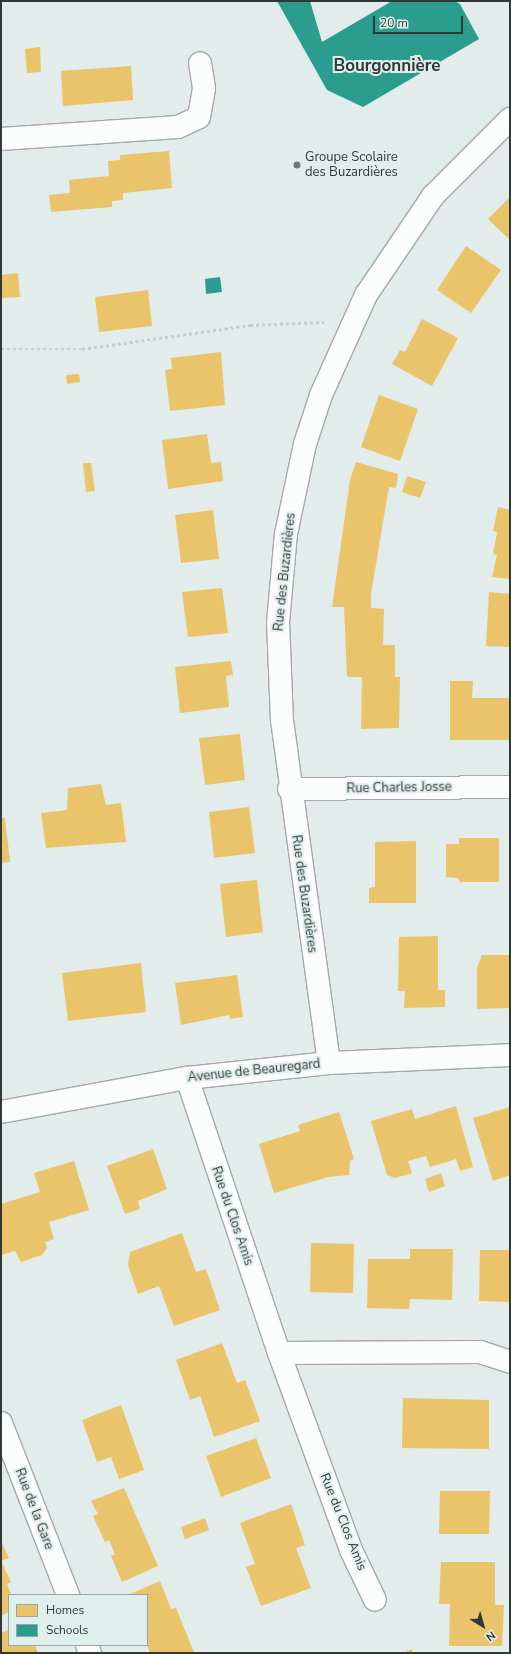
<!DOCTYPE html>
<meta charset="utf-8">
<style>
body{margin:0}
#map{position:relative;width:511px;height:1654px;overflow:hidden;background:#e2ecea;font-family:"Nunito Sans",sans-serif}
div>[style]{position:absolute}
.homes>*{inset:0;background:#e9c46a}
.schools>*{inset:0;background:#2a9d8f}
.path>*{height:2.5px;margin-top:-1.25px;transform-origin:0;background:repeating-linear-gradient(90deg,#c9cccc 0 3px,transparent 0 6px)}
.roads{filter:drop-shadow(1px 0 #a3a9a8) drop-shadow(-1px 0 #a3a9a8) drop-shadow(0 1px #a3a9a8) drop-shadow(0 -1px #a3a9a8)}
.street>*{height:22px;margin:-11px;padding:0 11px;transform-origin:11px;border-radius:11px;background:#fbfcfc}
.secondary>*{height:22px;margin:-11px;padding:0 11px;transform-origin:11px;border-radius:11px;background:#fbfcfc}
.dots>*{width:11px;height:11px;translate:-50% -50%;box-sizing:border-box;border:2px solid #dfefec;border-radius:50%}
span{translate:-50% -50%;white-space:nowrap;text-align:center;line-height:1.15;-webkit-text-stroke:4px #dfefec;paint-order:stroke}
.poi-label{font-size:13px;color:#323837}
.left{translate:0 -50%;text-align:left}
.street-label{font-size:13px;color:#323837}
.district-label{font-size:17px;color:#323837;font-weight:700}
.frame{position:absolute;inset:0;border:2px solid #323837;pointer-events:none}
.legend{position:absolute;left:8px;top:1594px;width:140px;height:52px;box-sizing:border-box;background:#dfefec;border:1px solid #9aa6a4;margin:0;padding:5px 7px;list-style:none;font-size:12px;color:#323837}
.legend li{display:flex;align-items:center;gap:8px;height:20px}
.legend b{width:20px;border:1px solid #9aa6a4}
.north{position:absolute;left:463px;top:1606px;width:40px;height:40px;-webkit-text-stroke:3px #dfefec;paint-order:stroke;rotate:143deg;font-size:11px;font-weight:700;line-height:16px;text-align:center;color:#323837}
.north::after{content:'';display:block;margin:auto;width:14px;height:18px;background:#323837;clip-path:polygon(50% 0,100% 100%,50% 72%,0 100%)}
.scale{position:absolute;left:373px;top:16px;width:90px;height:18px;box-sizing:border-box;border:2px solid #323837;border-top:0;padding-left:5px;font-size:12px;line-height:14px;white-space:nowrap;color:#323837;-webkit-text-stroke:3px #dfefec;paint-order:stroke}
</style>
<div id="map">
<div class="homes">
<div style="clip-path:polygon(40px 47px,41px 72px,27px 73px,25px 49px)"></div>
<div style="clip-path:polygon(131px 66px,133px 100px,63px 106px,61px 71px)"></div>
<div style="clip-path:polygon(169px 151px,172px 188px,123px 193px,123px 200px,112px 201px,112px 207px,51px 212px,49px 195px,70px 193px,69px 180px,109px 176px,108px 161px,120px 160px,120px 155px)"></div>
<div style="clip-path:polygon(510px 197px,510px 240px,488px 219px)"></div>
<div style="clip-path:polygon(466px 246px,501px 270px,471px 313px,437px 290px)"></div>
<div style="clip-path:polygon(18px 273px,20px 297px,1px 298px,1px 275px)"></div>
<div style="clip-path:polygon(148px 290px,152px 326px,99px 332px,95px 297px)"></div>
<div style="clip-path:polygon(422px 319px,458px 338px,432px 386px,392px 364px,400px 350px,405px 352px)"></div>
<div style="clip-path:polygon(221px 352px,225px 405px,170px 411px,165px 370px,172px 369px,171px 358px)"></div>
<div style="clip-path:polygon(79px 374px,80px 382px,67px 384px,66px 375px)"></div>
<div style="clip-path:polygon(379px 395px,418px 409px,400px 461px,361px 447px)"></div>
<div style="clip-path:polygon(207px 434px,211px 463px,221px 462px,223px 481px,168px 489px,162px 440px)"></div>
<div style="clip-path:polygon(356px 462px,398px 474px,396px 488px,389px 487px,371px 594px,371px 608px,384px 609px,383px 645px,395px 645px,395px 677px,400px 677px,399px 728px,361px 729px,362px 677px,347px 677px,344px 607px,332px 607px,350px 480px)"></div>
<div style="clip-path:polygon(83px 463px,91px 463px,95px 491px,86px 492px)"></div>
<div style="clip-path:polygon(407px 476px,426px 482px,420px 498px,402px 492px)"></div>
<div style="clip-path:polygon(498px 507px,510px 510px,510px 579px,492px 577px,497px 555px,493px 554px,497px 532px,493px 531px)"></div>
<div style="clip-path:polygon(213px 510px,219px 559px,181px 563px,175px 515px)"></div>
<div style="clip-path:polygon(222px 588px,228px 633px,188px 637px,182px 592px)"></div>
<div style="clip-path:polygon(489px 592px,510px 594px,510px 647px,486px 646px)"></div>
<div style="clip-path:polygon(231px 661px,233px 675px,226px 676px,229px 707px,180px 713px,175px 667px)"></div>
<div style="clip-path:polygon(450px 681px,473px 681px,472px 698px,510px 698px,510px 740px,450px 740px)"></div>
<div style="clip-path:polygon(240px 734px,245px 780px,205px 785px,199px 738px)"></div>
<div style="clip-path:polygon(101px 784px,106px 805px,121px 803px,126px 842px,46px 848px,41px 813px,67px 810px,68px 788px)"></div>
<div style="clip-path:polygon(249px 807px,255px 853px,214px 858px,209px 812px)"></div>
<div style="clip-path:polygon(1px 818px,5px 818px,10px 862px,1px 863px)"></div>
<div style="clip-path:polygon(459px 838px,499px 838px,499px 882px,460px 882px,458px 878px,446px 877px,446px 844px,459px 844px)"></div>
<div style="clip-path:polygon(416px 841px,416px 903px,369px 903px,369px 888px,375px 887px,375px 842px)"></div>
<div style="clip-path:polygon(257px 880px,263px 932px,226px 937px,220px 884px)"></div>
<div style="clip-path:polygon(438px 936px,438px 990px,445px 990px,445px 1007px,404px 1008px,405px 991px,398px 991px,399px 937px)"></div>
<div style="clip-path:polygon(482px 955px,510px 955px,510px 1008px,477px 1009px,477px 968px)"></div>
<div style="clip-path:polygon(141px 963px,146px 1012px,68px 1021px,62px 973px)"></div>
<div style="clip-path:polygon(237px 975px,243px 1017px,230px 1019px,229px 1015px,181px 1025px,175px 983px)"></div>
<div style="clip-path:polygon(456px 1106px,473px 1167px,460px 1171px,456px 1159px,430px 1167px,426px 1156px,408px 1161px,412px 1173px,395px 1178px,387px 1175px,371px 1121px,412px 1109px,415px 1119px)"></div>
<div style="clip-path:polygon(510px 1107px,510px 1175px,493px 1181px,473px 1118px)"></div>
<div style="clip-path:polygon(339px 1112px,354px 1159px,350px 1161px,349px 1175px,328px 1177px,274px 1193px,259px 1144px,300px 1131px,298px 1125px)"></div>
<div style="clip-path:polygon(153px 1149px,167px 1189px,138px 1201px,140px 1209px,125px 1214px,107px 1166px)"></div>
<div style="clip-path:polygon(74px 1161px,89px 1210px,49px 1222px,54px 1239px,45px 1242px,47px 1248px,42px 1255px,21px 1262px,15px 1251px,1px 1255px,1px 1204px,40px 1192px,34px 1173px)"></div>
<div style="clip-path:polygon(441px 1173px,445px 1186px,429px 1192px,425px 1179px)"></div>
<div style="clip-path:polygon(182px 1233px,196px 1272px,206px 1269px,220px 1310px,174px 1326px,159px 1286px,138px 1294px,128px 1265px,130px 1252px)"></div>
<div style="clip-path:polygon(311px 1243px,354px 1244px,353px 1293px,310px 1292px)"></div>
<div style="clip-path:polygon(410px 1249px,453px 1249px,452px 1300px,410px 1299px,409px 1309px,367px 1308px,368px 1259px,410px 1259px)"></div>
<div style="clip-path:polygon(480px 1250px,510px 1250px,510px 1302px,479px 1301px)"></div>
<div style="clip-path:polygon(222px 1343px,237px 1383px,245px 1380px,260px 1421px,214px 1437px,200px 1396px,190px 1400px,176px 1360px)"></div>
<div style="clip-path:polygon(403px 1398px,489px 1400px,489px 1449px,402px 1448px)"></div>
<div style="clip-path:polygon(121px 1405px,144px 1470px,119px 1479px,111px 1457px,97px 1462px,82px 1420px)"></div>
<div style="clip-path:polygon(256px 1438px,271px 1478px,221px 1497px,206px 1456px)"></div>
<div style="clip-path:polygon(124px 1488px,158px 1566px,122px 1582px,111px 1556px,115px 1554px,109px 1540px,105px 1542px,93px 1516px,98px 1514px,91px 1501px)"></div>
<div style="clip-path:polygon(440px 1491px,490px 1491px,489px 1534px,439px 1534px)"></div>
<div style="clip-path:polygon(291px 1504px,305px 1545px,296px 1548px,311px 1588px,261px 1606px,246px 1567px,255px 1564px,240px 1523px)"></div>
<div style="clip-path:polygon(205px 1518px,209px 1530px,185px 1539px,181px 1527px)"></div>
<div style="clip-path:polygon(1px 1541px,9px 1558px,1px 1561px,11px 1582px,7px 1584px,11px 1594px,16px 1595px,9px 1595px,9px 1612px,1px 1616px)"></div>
<div style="clip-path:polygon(441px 1562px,495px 1562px,495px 1605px,504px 1605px,502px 1646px,449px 1646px,450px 1604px,439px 1604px)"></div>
<div style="clip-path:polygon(160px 1581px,171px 1609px,176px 1608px,194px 1652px,150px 1653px,147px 1645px,147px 1595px,128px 1595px)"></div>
<div style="clip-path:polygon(9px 1629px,9px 1645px,35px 1645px,38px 1653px,1px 1653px,1px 1633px)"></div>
<div style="clip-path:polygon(412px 1649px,413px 1653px,403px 1653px)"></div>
</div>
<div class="schools">
<div style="clip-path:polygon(277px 1px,310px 1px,322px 42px,392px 1px,455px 1px,460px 4px,479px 39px,363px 107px,327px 90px)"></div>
<div style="clip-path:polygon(220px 277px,222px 292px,206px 294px,205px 279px)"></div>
</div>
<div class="path">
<div style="left:1px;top:349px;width:81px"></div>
<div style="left:82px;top:349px;width:170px;rotate:-8.1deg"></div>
<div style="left:250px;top:325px;width:74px;rotate:-2.3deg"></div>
</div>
<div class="roads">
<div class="street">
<div style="left:1px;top:139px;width:177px;rotate:-3.9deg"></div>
<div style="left:178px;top:127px;width:23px;rotate:-25deg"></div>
<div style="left:199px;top:117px;width:29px;rotate:-80deg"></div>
<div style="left:204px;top:88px;width:25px;rotate:-99deg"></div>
<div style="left:289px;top:789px;width:221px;rotate:-0.5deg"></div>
<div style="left:329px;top:1063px;width:345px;rotate:-97.8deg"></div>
<div style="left:282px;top:721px;width:98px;rotate:-92.3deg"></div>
<div style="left:278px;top:623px;width:89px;rotate:-84.9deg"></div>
<div style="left:286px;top:534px;width:92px;rotate:-78.1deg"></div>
<div style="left:305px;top:444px;width:52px;rotate:-71.9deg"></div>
<div style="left:321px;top:395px;width:110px;rotate:-65.8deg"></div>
<div style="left:366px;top:295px;width:120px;rotate:-55.9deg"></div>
<div style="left:433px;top:196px;width:109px;rotate:-45deg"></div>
<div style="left:187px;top:1078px;width:290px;rotate:71.5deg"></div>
<div style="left:279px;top:1353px;width:210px;rotate:69.9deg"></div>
<div style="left:351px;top:1550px;width:55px;rotate:64.4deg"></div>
<div style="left:279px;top:1353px;width:201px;rotate:-0.3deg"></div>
<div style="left:480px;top:1352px;width:32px;rotate:18deg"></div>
</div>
<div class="secondary">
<div style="left:1px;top:1112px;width:189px;rotate:-10.4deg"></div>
<div style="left:187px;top:1078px;width:143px;rotate:-6deg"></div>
<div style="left:329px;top:1063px;width:181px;rotate:-2.5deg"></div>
<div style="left:1px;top:1423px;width:185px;rotate:68.7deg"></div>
<div style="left:87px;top:1645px;width:9px;rotate:69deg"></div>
</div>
</div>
<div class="dots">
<div style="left:297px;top:165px;background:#707776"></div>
</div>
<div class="poi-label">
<span class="left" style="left:305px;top:165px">Groupe Scolaire<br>des Buzardières</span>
</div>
<div class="street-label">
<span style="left:285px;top:572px;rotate:-84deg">Rue des Buzardières</span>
<span style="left:399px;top:788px;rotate:-1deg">Rue Charles Josse</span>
<span style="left:304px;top:894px;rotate:82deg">Rue des Buzardières</span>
<span style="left:254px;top:1071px;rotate:-6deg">Avenue de Beauregard</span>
<span style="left:232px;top:1216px;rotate:71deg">Rue du Clos Amis</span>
<span style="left:34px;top:1509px;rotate:69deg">Rue de la Gare</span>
<span style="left:343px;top:1522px;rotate:68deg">Rue du Clos Amis</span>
</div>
<div class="district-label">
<span style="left:387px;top:66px">Bourgonnière</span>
</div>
<div class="frame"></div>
<ul class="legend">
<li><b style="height:11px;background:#e9c46a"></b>Homes</li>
<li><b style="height:11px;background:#2a9d8f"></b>Schools</li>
</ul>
<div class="north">N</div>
<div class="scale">20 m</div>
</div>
